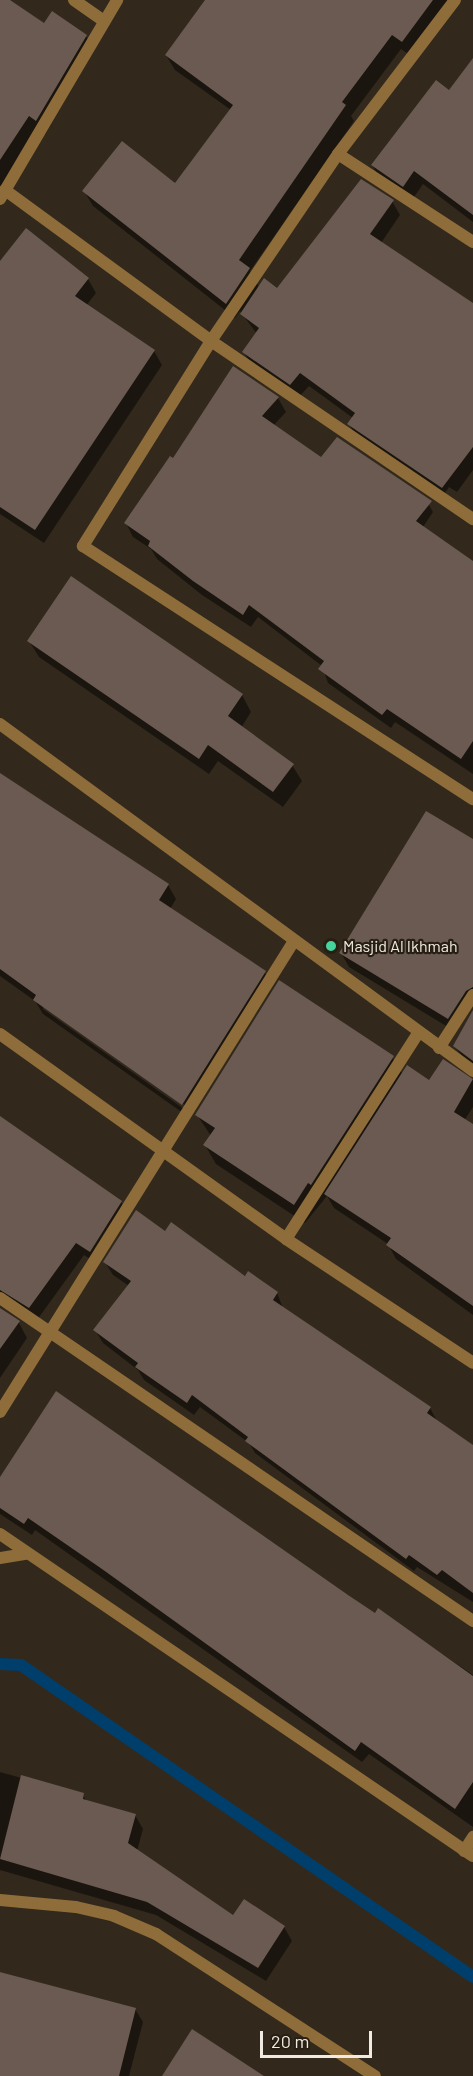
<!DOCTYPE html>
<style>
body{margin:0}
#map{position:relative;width:473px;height:2076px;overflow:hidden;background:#32291c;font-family:Barlow,sans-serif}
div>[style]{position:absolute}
.shadow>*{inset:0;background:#0007}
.stream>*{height:12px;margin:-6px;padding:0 6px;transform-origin:6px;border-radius:6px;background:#003f6c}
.building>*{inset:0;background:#6a5a51}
.minor>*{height:12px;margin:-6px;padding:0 6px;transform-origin:6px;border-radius:6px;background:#8f6d3a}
.dots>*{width:16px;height:16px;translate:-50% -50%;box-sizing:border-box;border:3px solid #281f13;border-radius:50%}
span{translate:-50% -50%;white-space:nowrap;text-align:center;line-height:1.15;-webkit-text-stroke:4.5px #281f13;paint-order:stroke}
.poi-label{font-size:16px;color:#f1eae2}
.left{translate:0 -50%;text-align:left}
.scale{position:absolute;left:260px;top:2031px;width:112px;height:27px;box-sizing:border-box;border:3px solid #f1eae2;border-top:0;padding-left:8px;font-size:18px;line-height:21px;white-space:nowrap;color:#f1eae2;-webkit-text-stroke:4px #281f13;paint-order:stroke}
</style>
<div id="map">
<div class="shadow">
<div style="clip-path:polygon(0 0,7px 0,44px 26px,86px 36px,94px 51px,45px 135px,38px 130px,0 187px)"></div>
<div style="clip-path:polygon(207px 0,452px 0,411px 56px,401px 49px,351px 116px,354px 121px,250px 271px,259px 287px,278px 290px,392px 201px,400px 215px,381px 243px,473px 305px,473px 470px,457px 492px,449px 487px,443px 496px,357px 437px,349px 424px,353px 418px,309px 386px,298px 398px,252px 366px,244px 352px,257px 334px,240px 311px,235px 318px,93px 206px,84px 191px,175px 186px,231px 110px,175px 70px,166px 55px)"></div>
<div style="clip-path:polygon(473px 60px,473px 222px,423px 184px,412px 200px,381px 180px,372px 165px,449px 92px)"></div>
<div style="clip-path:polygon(27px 230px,88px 279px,96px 293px,86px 306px,154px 351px,162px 365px,44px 543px,0 514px,0 263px)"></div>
<div style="clip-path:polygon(278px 398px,286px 412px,273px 426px,322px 459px,425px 498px,433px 512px,423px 527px,473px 562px,473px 774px,395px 722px,391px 728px,328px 683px,322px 666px,258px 617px,251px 627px,202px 595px,157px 559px,151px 549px,133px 537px,126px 523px,173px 460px)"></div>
<div style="clip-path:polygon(29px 641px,242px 695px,251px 712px,241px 728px,292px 765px,302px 781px,283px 807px,218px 761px,209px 774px,39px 657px)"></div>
<div style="clip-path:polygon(evenodd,0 776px,168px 885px,176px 899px,170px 909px,264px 972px,273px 986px,190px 1118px,43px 1014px,35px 1001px,0 976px,0 776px,43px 1005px,189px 1108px,187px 1111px,43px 1009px,43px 1005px)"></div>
<div style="clip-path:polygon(473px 841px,473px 1005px,456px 1032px,349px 967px,341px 953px)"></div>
<div style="clip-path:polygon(473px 1014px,473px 1069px,454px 1046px)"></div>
<div style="clip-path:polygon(392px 1057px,403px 1075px,430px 1082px,444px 1061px,473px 1079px,473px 1107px,464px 1121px,473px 1126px,473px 1315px,396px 1259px,388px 1244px,334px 1208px,327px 1196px,305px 1223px,216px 1164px,205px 1145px,211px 1136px,197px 1115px)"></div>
<div style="clip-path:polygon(0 1119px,121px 1202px,129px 1215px,98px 1264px,84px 1255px,37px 1320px,0 1300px)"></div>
<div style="clip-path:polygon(166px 1233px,277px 1293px,283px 1308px,430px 1408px,437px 1421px,473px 1447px,473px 1602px,417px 1567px,414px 1571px,255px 1453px,249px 1443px,200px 1407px,194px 1415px,144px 1380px,138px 1370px,103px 1343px,95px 1330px,129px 1286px,113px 1275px,105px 1262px)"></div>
<div style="clip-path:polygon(0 1309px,19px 1323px,27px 1338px,0 1378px)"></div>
<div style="clip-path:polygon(0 1480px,375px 1615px,378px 1610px,473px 1675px,473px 1827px,369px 1754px,362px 1762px,35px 1530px,32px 1535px,0 1514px)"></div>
<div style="clip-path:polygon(0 1772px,83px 1795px,87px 1802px,135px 1815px,143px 1829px,137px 1851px,234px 1917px,284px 1927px,292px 1941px,266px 1981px,156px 1915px,0 1870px)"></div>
<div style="clip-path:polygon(0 1972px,135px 2009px,143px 2022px,129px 2076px,0 2076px)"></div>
</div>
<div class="stream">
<div style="left:0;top:1664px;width:21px;rotate:3deg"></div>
<div style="left:21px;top:1665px;width:549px;rotate:34.62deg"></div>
</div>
<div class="building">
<div style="clip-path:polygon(0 0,10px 0,44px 23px,52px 11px,87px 35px,36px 121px,29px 116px,0 160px)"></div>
<div style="clip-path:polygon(205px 0,433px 0,402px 42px,392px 35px,342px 102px,346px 105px,239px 260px,250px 268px,226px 304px,82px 191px,122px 141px,175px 183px,233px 105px,165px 55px)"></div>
<div style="clip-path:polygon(473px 58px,473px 215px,414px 171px,403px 187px,371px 165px,436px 80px,449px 90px)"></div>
<div style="clip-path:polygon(361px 179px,394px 200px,370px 234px,473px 303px,473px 447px,442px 488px,347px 424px,355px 413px,300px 373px,290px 385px,242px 352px,259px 328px,240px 314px,264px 278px,277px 288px)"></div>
<div style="clip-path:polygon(26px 228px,89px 278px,75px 296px,155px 350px,35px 530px,0 507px,0 261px)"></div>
<div style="clip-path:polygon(233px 366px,279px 397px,262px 416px,321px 457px,337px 437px,432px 501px,416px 521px,473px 561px,473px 741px,461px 759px,387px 709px,382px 715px,318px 669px,324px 661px,249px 605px,243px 615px,193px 581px,148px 546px,150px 541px,124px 523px,170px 456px,173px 458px)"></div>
<div style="clip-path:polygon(71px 576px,243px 694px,228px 716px,294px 764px,273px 792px,208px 745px,199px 759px,27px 641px)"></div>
<div style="clip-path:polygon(0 773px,169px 884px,159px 900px,266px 971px,182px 1105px,33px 1000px,36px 995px,0 969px)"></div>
<div style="clip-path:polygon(426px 811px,473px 839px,473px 987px,466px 991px,448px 1019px,339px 953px)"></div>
<div style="clip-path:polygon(279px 980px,394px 1056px,311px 1185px,308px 1183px,294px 1205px,203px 1145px,215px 1128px,195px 1115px)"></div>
<div style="clip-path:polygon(473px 1010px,473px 1061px,453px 1046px)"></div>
<div style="clip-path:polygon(443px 1059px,473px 1079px,454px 1112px,473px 1124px,473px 1306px,386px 1245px,391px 1238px,324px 1194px,407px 1065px,429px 1080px)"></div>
<div style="clip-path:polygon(0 1116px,122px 1201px,90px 1252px,76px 1243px,29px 1308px,0 1290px)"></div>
<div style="clip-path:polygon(136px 1210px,165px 1231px,171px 1222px,245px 1276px,248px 1271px,278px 1292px,273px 1300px,431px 1407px,427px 1413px,473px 1445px,473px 1593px,442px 1570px,437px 1575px,409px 1555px,406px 1559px,245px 1441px,248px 1437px,192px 1395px,187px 1403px,135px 1367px,138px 1363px,93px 1330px,131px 1281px,103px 1262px)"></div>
<div style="clip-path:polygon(0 1308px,20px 1321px,0 1349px)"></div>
<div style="clip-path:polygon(56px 1391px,348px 1595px,375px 1613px,378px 1608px,473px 1676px,473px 1782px,455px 1809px,361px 1742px,355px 1751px,102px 1569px,28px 1518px,24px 1524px,0 1508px,0 1477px)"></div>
<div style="clip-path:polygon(21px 1775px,84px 1793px,83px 1799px,136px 1814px,128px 1843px,233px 1915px,244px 1899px,285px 1926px,258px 1968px,147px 1902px,0 1859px)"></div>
<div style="clip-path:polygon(0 1972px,136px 2008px,119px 2076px,0 2076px)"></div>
<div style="clip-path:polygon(192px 2029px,264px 2076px,162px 2076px)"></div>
</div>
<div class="minor">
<div style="left:74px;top:0;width:37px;rotate:35deg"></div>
<div style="left:455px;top:0;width:193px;rotate:127.2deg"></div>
<div style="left:338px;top:154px;width:226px;rotate:124.2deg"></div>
<div style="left:211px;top:341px;width:242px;rotate:122deg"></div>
<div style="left:83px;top:546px;width:465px;rotate:33deg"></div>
<div style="left:338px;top:154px;width:161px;rotate:33.1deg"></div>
<div style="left:5px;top:190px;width:255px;rotate:36.2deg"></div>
<div style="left:211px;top:341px;width:317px;rotate:34.2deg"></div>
<div style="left:0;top:199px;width:231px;rotate:-59.5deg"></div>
<div style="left:0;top:724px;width:587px;rotate:36.26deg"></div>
<div style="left:0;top:1034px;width:352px;rotate:35.6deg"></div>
<div style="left:286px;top:1239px;width:224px;rotate:33.5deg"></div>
<div style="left:439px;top:1048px;width:63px;rotate:-57.3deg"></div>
<div style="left:286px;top:1239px;width:245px;rotate:-57.3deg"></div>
<div style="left:0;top:1298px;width:573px;rotate:34.33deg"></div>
<div style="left:0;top:1412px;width:555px;rotate:-58.03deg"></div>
<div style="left:0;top:1534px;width:572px;rotate:34.25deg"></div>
<div style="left:0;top:1558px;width:26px;rotate:-9deg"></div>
<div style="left:464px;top:1851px;width:17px;rotate:-57deg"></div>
<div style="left:0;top:1900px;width:76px;rotate:5.3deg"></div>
<div style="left:76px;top:1907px;width:39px;rotate:13deg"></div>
<div style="left:114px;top:1916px;width:46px;rotate:23.2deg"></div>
<div style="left:156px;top:1934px;width:261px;rotate:33deg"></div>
</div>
<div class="dots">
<div style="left:331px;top:946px;background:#46d49e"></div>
</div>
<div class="poi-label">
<span class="left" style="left:343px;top:946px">Masjid Al Ikhmah</span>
</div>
<div class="scale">20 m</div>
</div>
